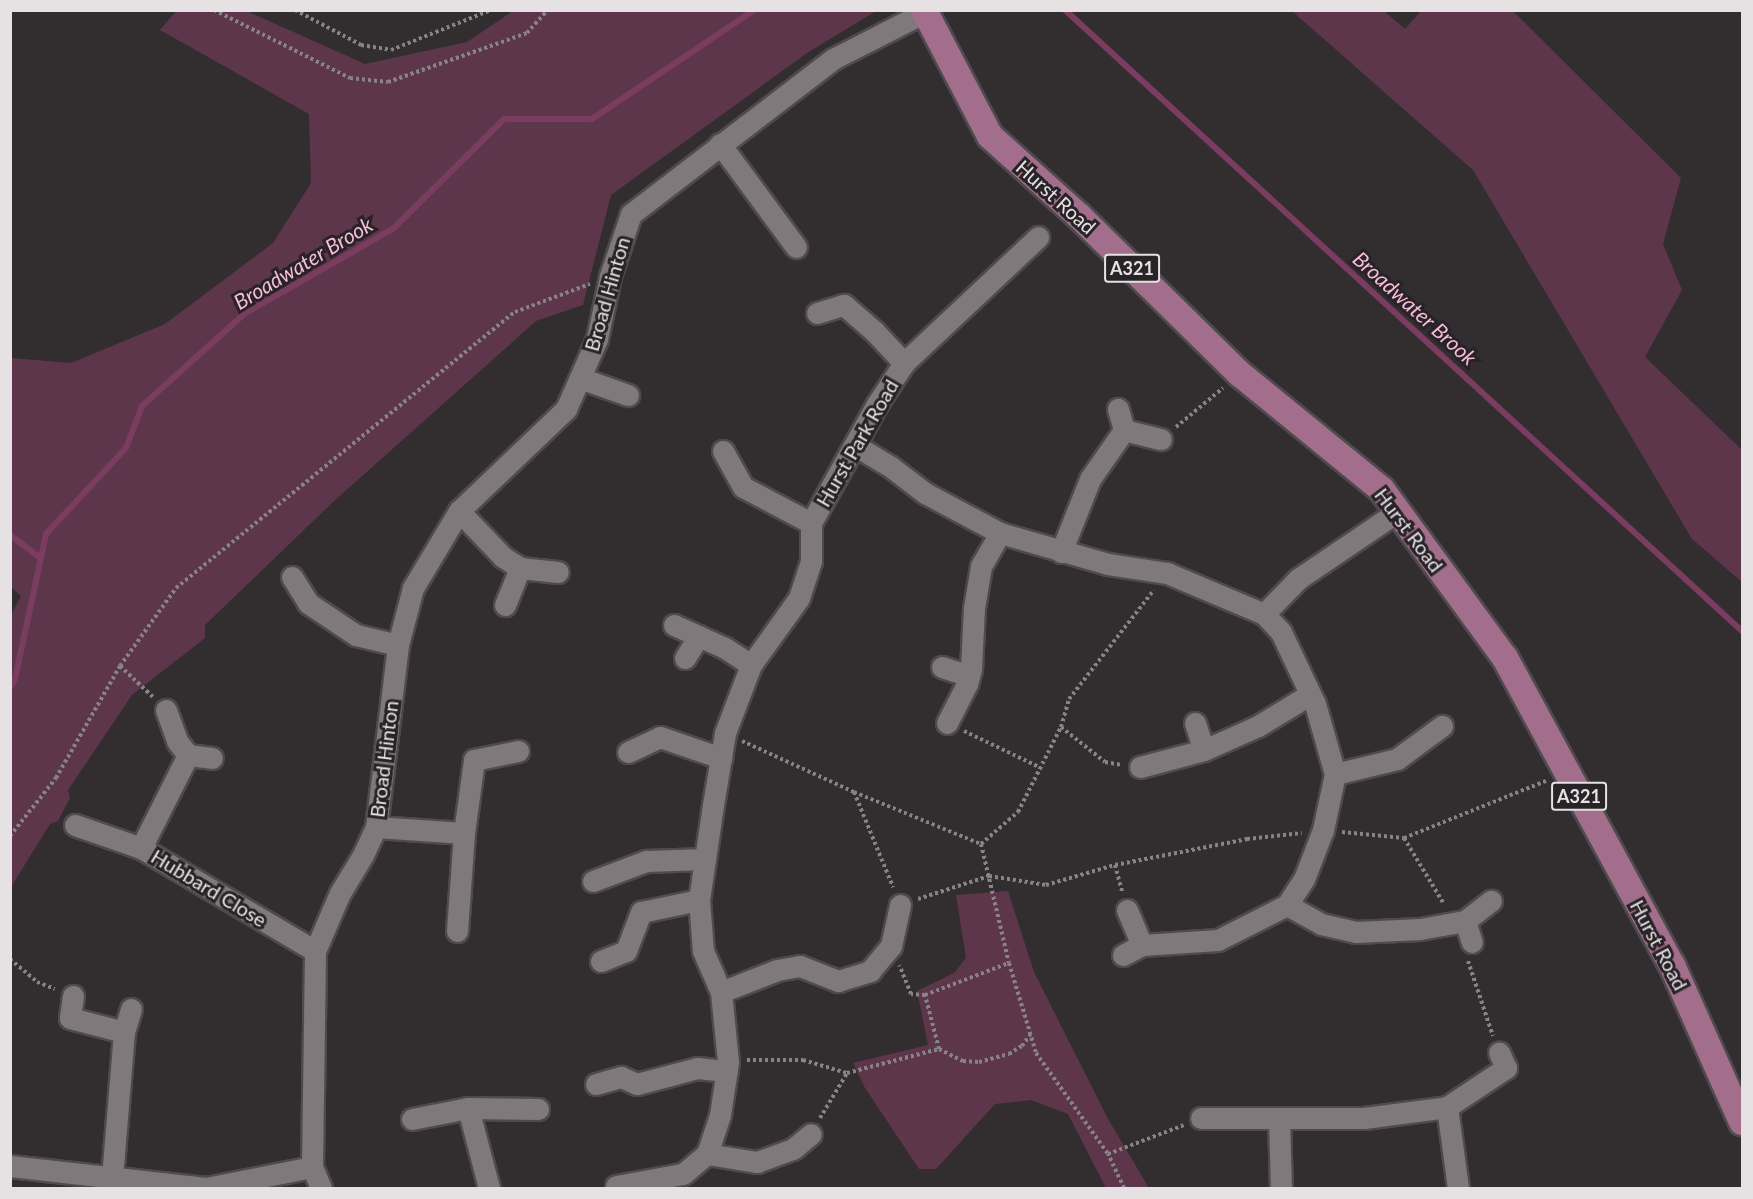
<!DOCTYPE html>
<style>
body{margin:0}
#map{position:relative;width:1753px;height:1199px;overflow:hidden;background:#322d2f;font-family:Lato,sans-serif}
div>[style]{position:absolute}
.green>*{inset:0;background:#5e364c}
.stream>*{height:6px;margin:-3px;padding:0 3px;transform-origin:3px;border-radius:3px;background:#7a3d60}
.path>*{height:4px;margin-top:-2px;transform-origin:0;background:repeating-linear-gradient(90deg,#888385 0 3px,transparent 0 6px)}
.roads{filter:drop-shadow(2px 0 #4f4a4d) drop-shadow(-2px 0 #4f4a4d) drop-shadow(0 2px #4f4a4d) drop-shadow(0 -2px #4f4a4d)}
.minor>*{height:21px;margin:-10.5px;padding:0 10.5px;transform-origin:10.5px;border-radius:10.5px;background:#7f797c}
.major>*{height:26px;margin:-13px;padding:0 13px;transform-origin:13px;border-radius:13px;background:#a26e8c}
span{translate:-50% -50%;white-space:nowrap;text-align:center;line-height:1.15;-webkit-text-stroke:6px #282326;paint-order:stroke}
.shield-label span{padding:2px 4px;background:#282326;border:2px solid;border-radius:4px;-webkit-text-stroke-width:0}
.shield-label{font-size:18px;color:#e6e2e4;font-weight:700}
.street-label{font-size:20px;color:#e6e2e4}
.water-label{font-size:21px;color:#f6bcda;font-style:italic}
.frame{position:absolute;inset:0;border:12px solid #e6e2e4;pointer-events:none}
</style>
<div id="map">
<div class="green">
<div style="clip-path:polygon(177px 10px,247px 11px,365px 64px,467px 42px,513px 11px,876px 11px,807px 53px,611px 195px,583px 305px,536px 321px,333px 502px,205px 625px,205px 638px,132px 695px,68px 790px,70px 798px,58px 821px,50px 824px,11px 887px,10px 617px,21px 596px,10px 586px,11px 358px,71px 363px,165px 324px,273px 243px,311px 183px,309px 114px,160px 30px)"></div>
<div style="clip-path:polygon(1292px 11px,1384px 11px,1405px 29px,1421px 11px,1513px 11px,1681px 178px,1663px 244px,1682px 290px,1645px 357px,1742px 450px,1742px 582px,1692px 539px,1473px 170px)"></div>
<div style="clip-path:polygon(1008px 891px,1034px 972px,1108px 1119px,1149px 1188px,1106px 1188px,1068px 1114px,1031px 1100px,995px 1104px,936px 1169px,919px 1169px,865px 1088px,853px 1063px,928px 1045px,917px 991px,954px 973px,966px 958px,956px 895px)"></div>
</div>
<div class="stream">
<div style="left:1065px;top:10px;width:919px;rotate:42.53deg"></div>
<div style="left:10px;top:535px;width:36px;rotate:37deg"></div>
<div style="left:10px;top:688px;width:10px;rotate:-61deg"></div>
<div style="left:15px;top:679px;width:148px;rotate:-77.9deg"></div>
<div style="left:46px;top:534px;width:117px;rotate:-47.1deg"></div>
<div style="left:126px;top:448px;width:45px;rotate:-69.1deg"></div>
<div style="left:142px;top:406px;width:137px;rotate:-42deg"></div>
<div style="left:244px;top:314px;width:173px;rotate:-29.8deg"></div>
<div style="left:394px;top:228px;width:155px;rotate:-44.7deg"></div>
<div style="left:504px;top:119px;width:88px"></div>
<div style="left:592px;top:119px;width:195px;rotate:-33.9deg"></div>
</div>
<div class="path">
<div style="left:214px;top:10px;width:152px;rotate:26.6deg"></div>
<div style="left:350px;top:78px;width:38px;rotate:6deg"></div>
<div style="left:388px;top:82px;width:147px;rotate:-19.4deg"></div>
<div style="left:527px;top:33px;width:31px;rotate:-48deg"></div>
<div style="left:295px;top:10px;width:75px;rotate:27.9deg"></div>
<div style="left:361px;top:45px;width:30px;rotate:9deg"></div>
<div style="left:391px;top:50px;width:108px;rotate:-21.8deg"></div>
<div style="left:1176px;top:427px;width:61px;rotate:-39.7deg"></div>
<div style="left:120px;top:666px;width:45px;rotate:43.2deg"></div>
<div style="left:1061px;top:727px;width:56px;rotate:38.5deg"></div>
<div style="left:1105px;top:762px;width:17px;rotate:10deg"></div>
<div style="left:964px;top:731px;width:83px;rotate:25.6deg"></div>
<div style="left:742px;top:741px;width:123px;rotate:24.5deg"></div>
<div style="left:854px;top:792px;width:137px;rotate:22.3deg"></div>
<div style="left:854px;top:792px;width:103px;rotate:67.7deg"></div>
<div style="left:1342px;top:832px;width:62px;rotate:5.5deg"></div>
<div style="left:1404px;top:838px;width:155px;rotate:-21.9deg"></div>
<div style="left:10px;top:836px;width:74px;rotate:-51.6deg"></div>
<div style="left:56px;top:778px;width:129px;rotate:-60.3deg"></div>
<div style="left:120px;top:666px;width:96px;rotate:-54.3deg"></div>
<div style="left:176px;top:588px;width:437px;rotate:-39.2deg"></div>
<div style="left:515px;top:312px;width:80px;rotate:-20.5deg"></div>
<div style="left:1404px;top:838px;width:77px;rotate:58.8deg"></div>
<div style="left:981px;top:844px;width:122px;rotate:76.8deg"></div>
<div style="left:1009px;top:963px;width:94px;rotate:73.3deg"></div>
<div style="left:1036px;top:1053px;width:124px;rotate:54.5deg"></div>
<div style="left:981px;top:844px;width:49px;rotate:-40.9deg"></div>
<div style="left:1018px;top:812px;width:95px;rotate:-63.2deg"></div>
<div style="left:1061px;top:727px;width:29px;rotate:-74deg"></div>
<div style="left:1069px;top:699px;width:138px;rotate:-52.1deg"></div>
<div style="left:1115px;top:865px;width:28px;rotate:75deg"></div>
<div style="left:918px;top:899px;width:75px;rotate:-17.9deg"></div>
<div style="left:989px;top:876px;width:58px;rotate:9deg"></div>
<div style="left:1046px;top:885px;width:72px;rotate:-16.2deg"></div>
<div style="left:1115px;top:865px;width:135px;rotate:-11.1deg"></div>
<div style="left:1247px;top:839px;width:55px;rotate:-6.2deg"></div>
<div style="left:10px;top:959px;width:35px;rotate:40deg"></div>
<div style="left:37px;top:982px;width:19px;rotate:21deg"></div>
<div style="left:1468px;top:961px;width:79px;rotate:71.6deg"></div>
<div style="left:925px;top:995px;width:90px;rotate:-20.9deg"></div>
<div style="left:939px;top:1049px;width:27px;rotate:27deg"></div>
<div style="left:963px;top:1061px;width:16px;rotate:4deg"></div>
<div style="left:979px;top:1062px;width:31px;rotate:-15deg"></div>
<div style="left:1009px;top:1054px;width:15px;rotate:-32deg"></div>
<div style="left:1022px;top:1046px;width:14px;rotate:-54deg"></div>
<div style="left:747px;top:1060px;width:56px"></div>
<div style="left:803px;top:1060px;width:46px;rotate:16.5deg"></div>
<div style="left:847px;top:1073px;width:95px;rotate:-14.6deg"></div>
<div style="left:939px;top:1049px;width:56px;rotate:-104.5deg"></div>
<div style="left:925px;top:995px;width:14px;rotate:-176deg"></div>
<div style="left:911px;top:994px;width:31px;rotate:-112deg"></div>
<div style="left:820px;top:1118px;width:52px;rotate:-59deg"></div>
<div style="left:1124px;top:1188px;width:38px;rotate:-115deg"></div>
<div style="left:1108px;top:1154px;width:81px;rotate:-20.9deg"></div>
</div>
<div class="roads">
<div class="minor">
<div style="left:720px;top:144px;width:128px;rotate:53.6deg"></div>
<div style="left:817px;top:313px;width:28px;rotate:-17deg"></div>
<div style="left:844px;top:305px;width:40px;rotate:41deg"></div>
<div style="left:874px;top:331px;width:44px;rotate:46.8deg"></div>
<div style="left:580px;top:378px;width:51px;rotate:19.5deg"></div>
<div style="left:1124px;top:430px;width:38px;rotate:14deg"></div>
<div style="left:856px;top:446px;width:41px;rotate:31deg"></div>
<div style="left:891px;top:467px;width:43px;rotate:37.4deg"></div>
<div style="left:925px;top:493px;width:85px;rotate:28.1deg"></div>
<div style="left:1000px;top:533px;width:112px;rotate:16deg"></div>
<div style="left:1108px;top:564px;width:60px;rotate:8.7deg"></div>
<div style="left:1167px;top:573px;width:105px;rotate:22.9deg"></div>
<div style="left:723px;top:451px;width:41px;rotate:60.9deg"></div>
<div style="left:743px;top:487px;width:77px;rotate:27.9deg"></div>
<div style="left:459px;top:511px;width:64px;rotate:46.3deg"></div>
<div style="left:503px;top:557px;width:20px;rotate:33deg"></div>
<div style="left:520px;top:568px;width:38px;rotate:6deg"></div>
<div style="left:1061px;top:552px;width:79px;rotate:-68.3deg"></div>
<div style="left:1090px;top:479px;width:60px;rotate:-55.2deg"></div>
<div style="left:1124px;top:430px;width:22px;rotate:-106deg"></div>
<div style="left:292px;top:577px;width:31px;rotate:58deg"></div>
<div style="left:308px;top:603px;width:58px;rotate:33.7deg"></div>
<div style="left:356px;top:635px;width:43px;rotate:13.4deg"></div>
<div style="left:505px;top:605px;width:40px;rotate:-68deg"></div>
<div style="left:674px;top:625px;width:56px;rotate:24.3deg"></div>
<div style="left:725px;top:648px;width:31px;rotate:33deg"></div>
<div style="left:685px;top:658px;width:26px;rotate:-58deg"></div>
<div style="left:942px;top:667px;width:28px;rotate:18deg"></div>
<div style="left:166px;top:710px;width:33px;rotate:70deg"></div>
<div style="left:177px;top:741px;width:18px;rotate:52deg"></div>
<div style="left:188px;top:755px;width:104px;rotate:116.8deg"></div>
<div style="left:141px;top:848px;width:202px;rotate:30.6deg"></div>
<div style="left:947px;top:723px;width:44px;rotate:-62.9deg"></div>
<div style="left:967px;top:684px;width:16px;rotate:-75deg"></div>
<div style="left:971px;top:669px;width:61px;rotate:-87.2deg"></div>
<div style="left:974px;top:608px;width:43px;rotate:-80.5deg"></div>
<div style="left:981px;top:566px;width:38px;rotate:-60deg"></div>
<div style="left:1195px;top:723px;width:28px;rotate:72deg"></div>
<div style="left:628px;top:752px;width:35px;rotate:-25deg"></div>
<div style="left:660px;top:737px;width:65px;rotate:19deg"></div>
<div style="left:188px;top:755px;width:24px;rotate:7deg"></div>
<div style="left:1140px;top:767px;width:66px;rotate:-14.9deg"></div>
<div style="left:1204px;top:750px;width:59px;rotate:-24deg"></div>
<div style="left:1258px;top:726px;width:60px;rotate:-31.3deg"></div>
<div style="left:1335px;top:774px;width:64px;rotate:-13.6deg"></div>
<div style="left:1397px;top:759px;width:56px;rotate:-36.3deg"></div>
<div style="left:75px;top:825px;width:70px;rotate:19.2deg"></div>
<div style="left:376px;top:827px;width:88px;rotate:3.9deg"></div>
<div style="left:593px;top:881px;width:57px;rotate:-20.7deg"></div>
<div style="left:646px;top:861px;width:59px;rotate:-1.9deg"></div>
<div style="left:1287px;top:905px;width:39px;rotate:29deg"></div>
<div style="left:1321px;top:924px;width:36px;rotate:13deg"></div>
<div style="left:1356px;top:932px;width:64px;rotate:-2.7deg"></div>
<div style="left:1420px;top:929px;width:46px;rotate:-10.1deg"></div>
<div style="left:1465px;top:921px;width:33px;rotate:-38deg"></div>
<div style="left:1127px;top:910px;width:38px;rotate:67deg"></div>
<div style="left:1465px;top:921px;width:22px;rotate:72deg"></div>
<div style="left:457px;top:931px;width:98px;rotate:-85.9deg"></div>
<div style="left:464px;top:833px;width:74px;rotate:-82.2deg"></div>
<div style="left:474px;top:760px;width:45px;rotate:-11.6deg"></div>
<div style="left:1123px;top:955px;width:21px;rotate:-28deg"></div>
<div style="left:1142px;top:945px;width:76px;rotate:-3.8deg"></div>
<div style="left:1218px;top:940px;width:77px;rotate:-26.9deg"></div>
<div style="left:1287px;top:905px;width:31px;rotate:-57deg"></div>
<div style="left:1304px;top:879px;width:53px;rotate:-68.8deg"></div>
<div style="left:1323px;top:830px;width:57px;rotate:-77.9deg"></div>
<div style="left:1335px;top:774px;width:73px;rotate:-105.9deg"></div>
<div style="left:1315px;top:704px;width:80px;rotate:-115.3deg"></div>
<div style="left:1281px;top:632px;width:25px;rotate:-133deg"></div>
<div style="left:1264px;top:614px;width:49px;rotate:-45.8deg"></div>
<div style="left:1298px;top:579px;width:120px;rotate:-34.1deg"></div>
<div style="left:601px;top:961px;width:27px;rotate:-22deg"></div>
<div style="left:626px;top:951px;width:42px;rotate:-69deg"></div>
<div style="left:641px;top:912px;width:59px;rotate:-11.7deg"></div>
<div style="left:721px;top:992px;width:60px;rotate:-21.4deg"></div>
<div style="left:777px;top:970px;width:23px;rotate:-10deg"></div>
<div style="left:800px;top:966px;width:41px;rotate:21.5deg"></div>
<div style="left:838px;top:981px;width:34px;rotate:-17deg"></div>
<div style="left:870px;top:971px;width:33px;rotate:-50deg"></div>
<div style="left:891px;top:946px;width:42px;rotate:-77.6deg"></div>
<div style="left:73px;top:996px;width:22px;rotate:98deg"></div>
<div style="left:70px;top:1018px;width:56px;rotate:14.5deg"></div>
<div style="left:124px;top:1032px;width:145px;rotate:94.7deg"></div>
<div style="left:124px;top:1032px;width:24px;rotate:-73deg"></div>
<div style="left:596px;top:1084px;width:26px;rotate:-16deg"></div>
<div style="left:621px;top:1077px;width:17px;rotate:24deg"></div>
<div style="left:637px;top:1084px;width:62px;rotate:-14.9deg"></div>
<div style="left:697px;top:1068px;width:30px;rotate:6deg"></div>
<div style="left:468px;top:1108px;width:83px;rotate:75.3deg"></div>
<div style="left:1201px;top:1118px;width:163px"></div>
<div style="left:1364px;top:1118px;width:84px;rotate:-7.5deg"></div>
<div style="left:1279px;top:1118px;width:70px;rotate:88.4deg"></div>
<div style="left:412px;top:1119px;width:57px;rotate:-11.1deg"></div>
<div style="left:468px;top:1108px;width:70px;rotate:0.8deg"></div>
<div style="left:707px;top:1154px;width:51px;rotate:9.1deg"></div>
<div style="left:757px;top:1162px;width:38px;rotate:-20deg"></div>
<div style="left:793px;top:1149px;width:23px;rotate:-40deg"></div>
<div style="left:10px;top:1166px;width:197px;rotate:6.4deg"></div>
<div style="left:206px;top:1188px;width:108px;rotate:-11.2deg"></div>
<div style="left:616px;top:1186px;width:68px;rotate:-10.2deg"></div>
<div style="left:683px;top:1174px;width:31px;rotate:-40deg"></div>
<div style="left:707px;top:1154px;width:41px;rotate:-71.6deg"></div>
<div style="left:720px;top:1115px;width:54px;rotate:-81.4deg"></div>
<div style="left:728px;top:1062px;width:70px;rotate:-95.7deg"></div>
<div style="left:721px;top:992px;width:45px;rotate:-113.7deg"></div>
<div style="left:703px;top:951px;width:51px;rotate:-94.5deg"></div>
<div style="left:699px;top:900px;width:96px;rotate:-81.6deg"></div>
<div style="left:713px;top:805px;width:73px;rotate:-80.5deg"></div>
<div style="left:725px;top:733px;width:73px;rotate:-69.1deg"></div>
<div style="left:751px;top:665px;width:82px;rotate:-54.4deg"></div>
<div style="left:799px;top:598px;width:39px;rotate:-72deg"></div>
<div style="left:811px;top:561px;width:38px;rotate:-90deg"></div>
<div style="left:811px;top:523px;width:136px;rotate:-61deg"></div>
<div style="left:877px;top:404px;width:49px;rotate:-56.6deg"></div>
<div style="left:904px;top:363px;width:184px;rotate:-43.2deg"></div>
<div style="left:321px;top:1188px;width:23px;rotate:-113deg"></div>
<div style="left:312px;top:1167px;width:216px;rotate:-89.2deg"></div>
<div style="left:315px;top:951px;width:63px;rotate:-66.7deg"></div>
<div style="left:340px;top:893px;width:44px;rotate:-58.8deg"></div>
<div style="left:363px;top:855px;width:31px;rotate:-65deg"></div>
<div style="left:376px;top:827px;width:183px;rotate:-83.1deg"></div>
<div style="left:398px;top:645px;width:59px;rotate:-75.3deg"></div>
<div style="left:413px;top:588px;width:90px;rotate:-59.1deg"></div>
<div style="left:459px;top:511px;width:148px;rotate:-43.6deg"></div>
<div style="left:566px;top:409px;width:77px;rotate:-66.1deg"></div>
<div style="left:597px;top:339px;width:64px;rotate:-78.3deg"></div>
<div style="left:610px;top:276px;width:65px;rotate:-71.3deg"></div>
<div style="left:631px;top:214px;width:255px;rotate:-37.5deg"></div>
<div style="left:833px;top:59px;width:103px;rotate:-27.1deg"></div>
<div style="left:1458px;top:1188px;width:82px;rotate:-97.7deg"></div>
<div style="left:1447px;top:1107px;width:71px;rotate:-33.5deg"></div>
<div style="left:1506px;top:1068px;width:17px;rotate:-114deg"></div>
</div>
<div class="major">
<div style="left:924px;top:10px;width:142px;rotate:62.4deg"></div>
<div style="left:990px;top:136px;width:120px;rotate:42deg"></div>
<div style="left:1079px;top:216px;width:226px;rotate:44.5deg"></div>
<div style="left:1240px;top:374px;width:183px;rotate:39.2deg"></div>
<div style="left:1382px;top:490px;width:208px;rotate:53.8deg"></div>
<div style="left:1505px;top:658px;width:349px;rotate:61.5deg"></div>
<div style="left:1672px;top:965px;width:172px;rotate:66deg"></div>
</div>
</div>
<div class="shield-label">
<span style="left:1132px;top:268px">A321</span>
<span style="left:1579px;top:796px">A321</span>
</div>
<div class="street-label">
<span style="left:1056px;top:197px;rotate:42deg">Hurst Road</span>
<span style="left:607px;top:294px;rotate:-74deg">Broad Hinton</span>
<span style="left:857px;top:443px;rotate:-60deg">Hurst Park Road</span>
<span style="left:1409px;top:530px;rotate:53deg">Hurst Road</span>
<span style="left:384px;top:759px;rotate:-83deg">Broad Hinton</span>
<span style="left:209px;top:888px;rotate:31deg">Hubbard Close</span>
<span style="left:1659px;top:945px;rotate:62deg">Hurst Road</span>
</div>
<div class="water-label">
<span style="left:303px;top:263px;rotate:-31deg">Broadwater Brook</span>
<span style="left:1415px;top:308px;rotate:42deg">Broadwater Brook</span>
</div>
<div class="frame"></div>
</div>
